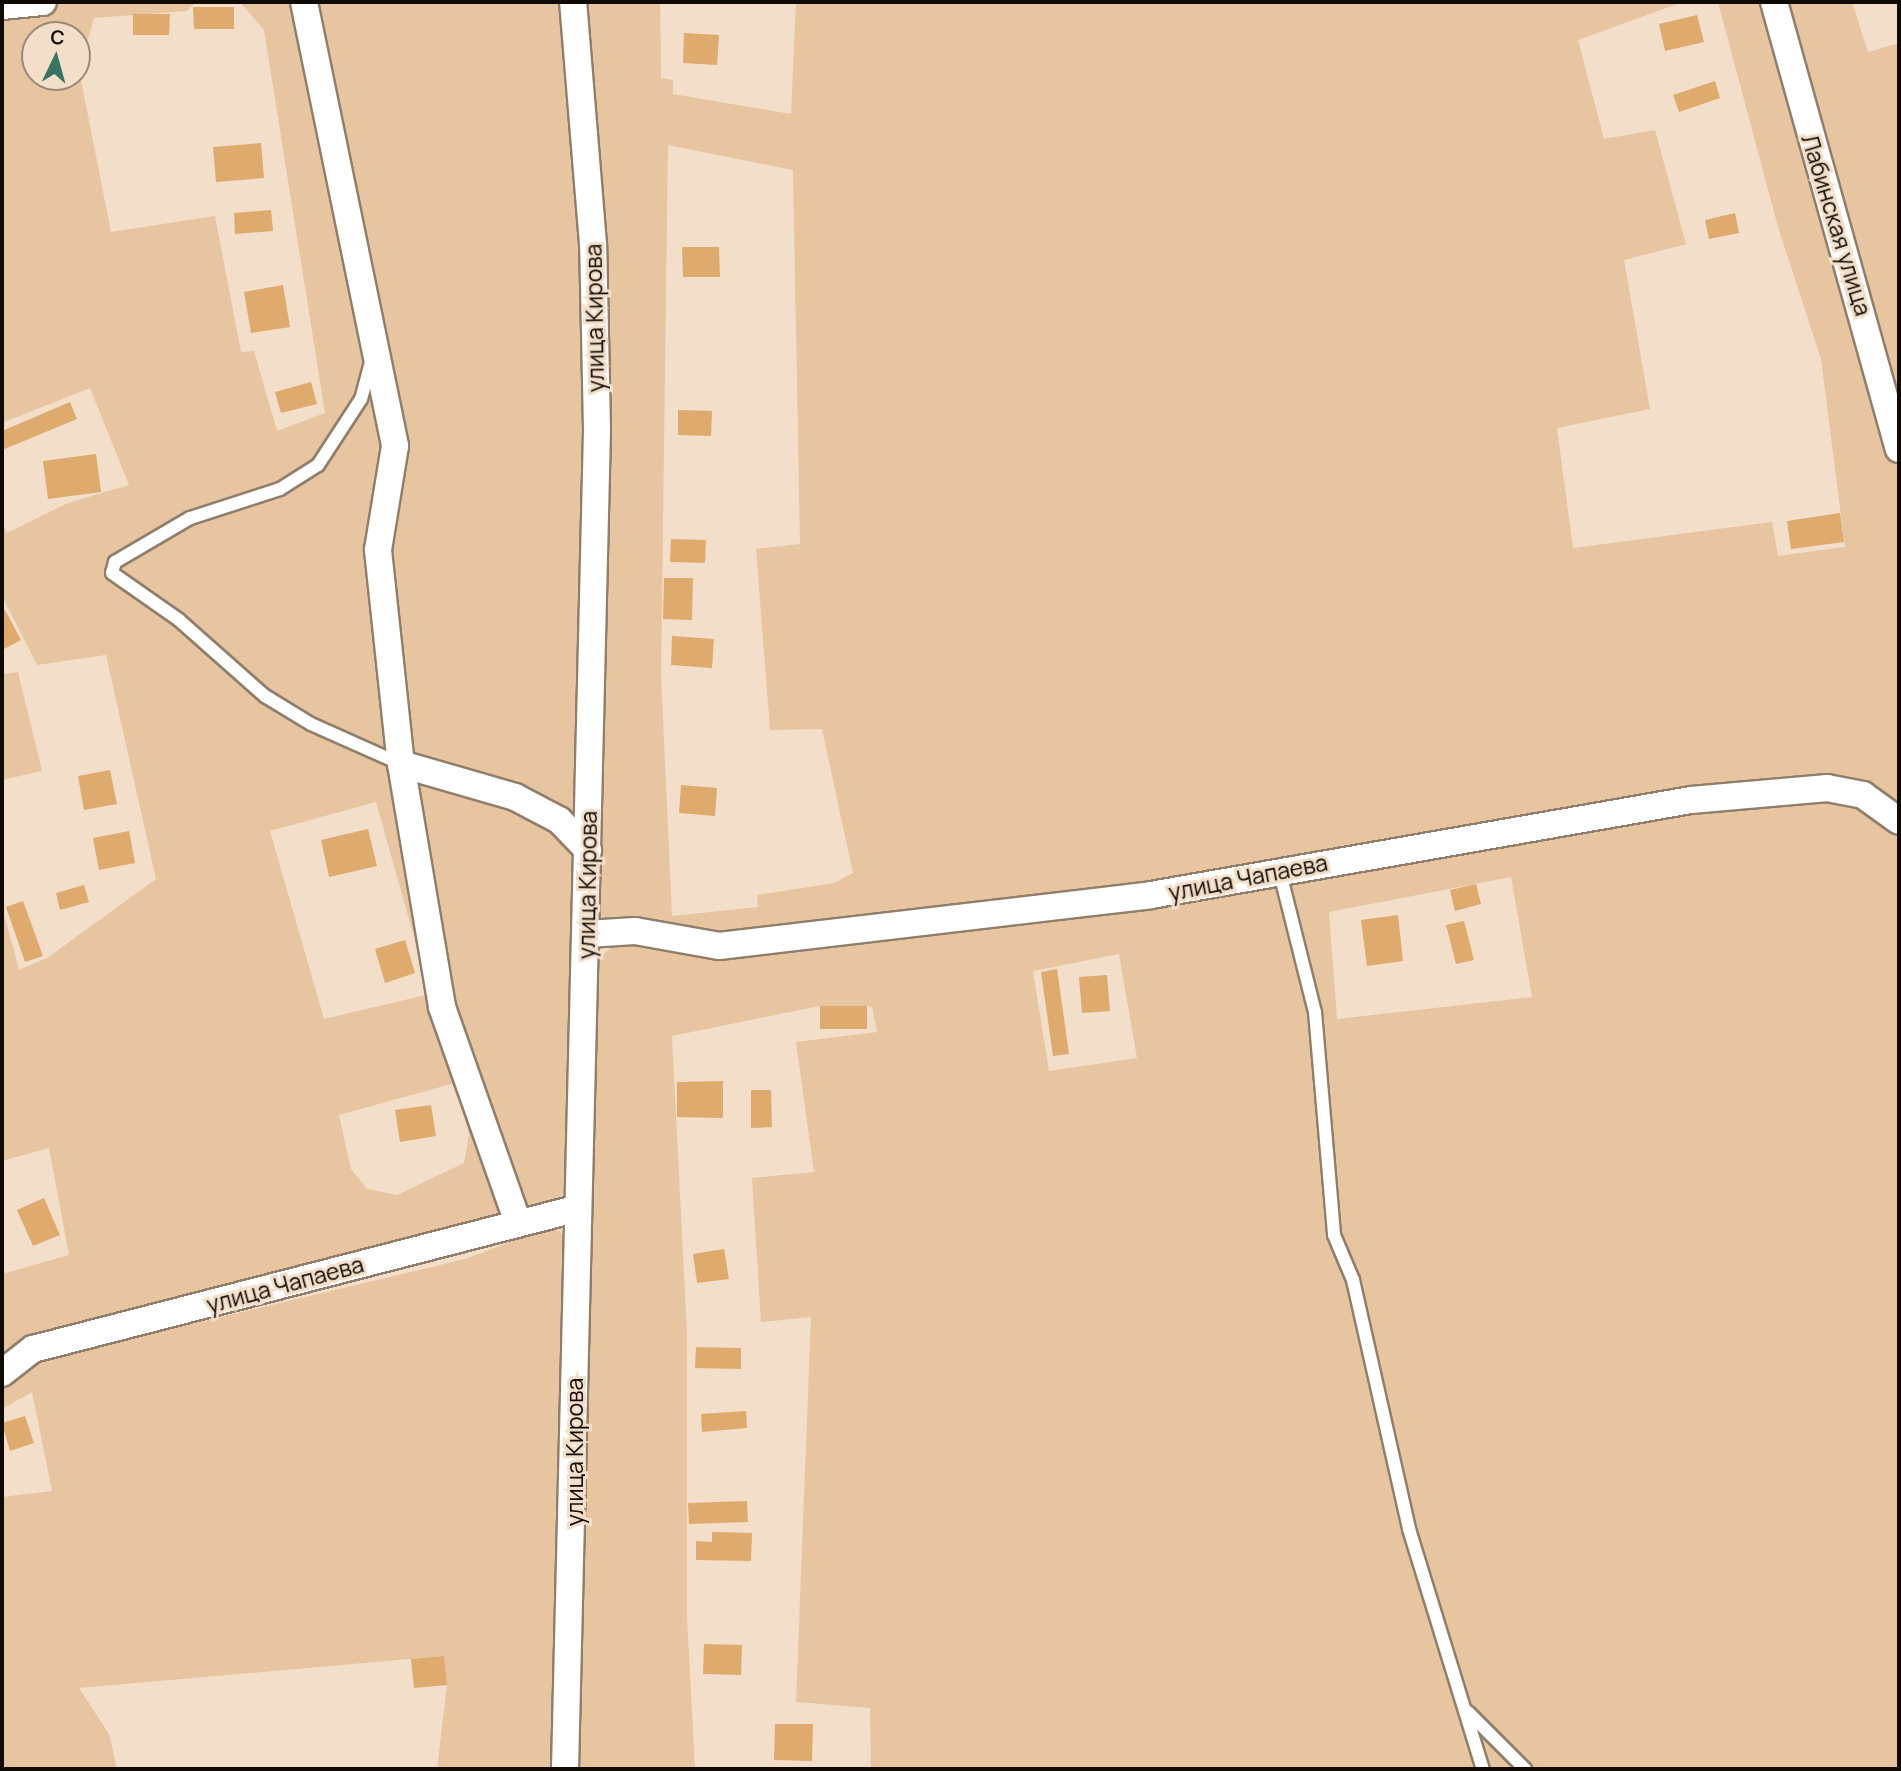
<!DOCTYPE html>
<meta charset="utf-8">
<style>
body{margin:0}
#map{position:relative;width:1901px;height:1771px;overflow:hidden;background:#f2dec9;font-family:Manrope,sans-serif}
div>[style]{position:absolute}
.green>*{inset:0;background:#e7c5a0}
.building>*{inset:0;background:#deaa6d}
.roads{filter:drop-shadow(2px 0 #907e6b) drop-shadow(-2px 0 #907e6b) drop-shadow(0 2px #907e6b) drop-shadow(0 -2px #907e6b)}
.service>*{height:12px;margin:-6px;padding:0 6px;transform-origin:6px;border-radius:6px;background:#fff}
.minor>*{height:26px;margin:-13px;padding:0 13px;transform-origin:13px;border-radius:13px;background:#fff}
span{translate:-50% -50%;white-space:nowrap;text-align:center;line-height:1.15;-webkit-text-stroke:6px #f2dec9;paint-order:stroke}
.street-label{font-size:23px;color:#100a04}
.frame{position:absolute;inset:0;border:4px solid #100a04;pointer-events:none}
.north{position:absolute;left:21px;top:21px;width:70px;height:70px;box-sizing:border-box;background:#f2dec9;border:2px solid #98897a;border-radius:50%;rotate:5deg;font-size:19px;font-weight:700;line-height:28px;text-align:center;color:#100a04}
.north::after{content:'';display:block;margin:auto;width:24px;height:32px;background:#377562;clip-path:polygon(50% 0,100% 100%,50% 72%,0 100%)}
</style>
<div id="map">
<div class="green">
<div style="clip-path:polygon(evenodd,2px 2px,196px 2px,187px 11px,94px 18px,79px 70px,111px 232px,215px 216px,241px 352px,254px 351px,277px 431px,325px 413px,264px 30px,240px 2px,299px 2px,387px 448px,400px 791px,506px 1218px,2px 1358px,2px 1274px,69px 1255px,49px 1148px,2px 1161px,2px 907px,19px 970px,47px 958px,156px 879px,106px 655px,37px 665px,2px 596px,2px 523px,7px 533px,68px 503px,129px 485px,90px 388px,2px 423px,2px 2px,35px 35px,77px 35px,77px 77px,35px 77px,35px 35px,2px 2px,376px 802px,430px 994px,324px 1019px,270px 831px,376px 802px,2px 2px,455px 1083px,469px 1135px,464px 1163px,397px 1195px,367px 1189px,351px 1169px,339px 1115px,455px 1083px)"></div>
<div style="clip-path:polygon(318px 2px,563px 2px,587px 310px,569px 1174px,561px 1197px,549px 1207px,521px 1213px,450px 998px,407px 769px,383px 546px,400px 446px)"></div>
<div style="clip-path:polygon(evenodd,586px 2px,660px 2px,661px 78px,673px 80px,673px 94px,791px 114px,796px 2px,1683px 2px,1578px 40px,1604px 139px,1655px 130px,1686px 244px,1624px 260px,1650px 409px,1557px 428px,1573px 548px,1772px 522px,1778px 556px,1845px 547px,1821px 359px,1778px 227px,1718px 2px,1768px 2px,1899px 474px,1899px 812px,1863px 788px,1314px 851px,1195px 877px,727px 936px,597px 923px,605px 755px,603px 263px,586px 2px,668px 145px,793px 170px,800px 544px,756px 549px,770px 730px,822px 729px,853px 873px,834px 883px,757px 895px,758px 907px,672px 916px,661px 674px,668px 145px)"></div>
<div style="clip-path:polygon(1784px 2px,1852px 2px,1868px 52px,1899px 43px,1899px 413px)"></div>
<div style="clip-path:polygon(18px 672px,42px 771px,2px 780px,2px 674px)"></div>
<div style="clip-path:polygon(evenodd,1863px 800px,1899px 827px,1899px 1769px,871px 1769px,870px 1708px,796px 1702px,811px 1317px,761px 1322px,752px 1178px,814px 1172px,796px 1042px,877px 1032px,872px 1007px,867px 1006px,820px 1006px,672px 1036px,687px 1334px,687px 1617px,695px 1769px,578px 1769px,597px 960px,616px 943px,636px 940px,730px 953px,1715px 803px,1863px 800px,1511px 877px,1532px 997px,1337px 1019px,1329px 912px,1511px 877px,1863px 800px,1119px 954px,1137px 1058px,1049px 1071px,1033px 971px,1119px 954px)"></div>
<div style="clip-path:polygon(544px 1229px,560px 1231px,568px 1244px,555px 1769px,437px 1769px,447px 1685px,444px 1656px,79px 1688px,109px 1734px,117px 1769px,2px 1769px,2px 1497px,52px 1491px,32px 1392px,2px 1409px,2px 1380px,54px 1357px,465px 1259px)"></div>
</div>
<div class="building">
<div style="clip-path:polygon(193px 7px,234px 7px,234px 29px,194px 29px)"></div>
<div style="clip-path:polygon(133px 14px,170px 14px,169px 35px,133px 35px)"></div>
<div style="clip-path:polygon(1697px 15px,1704px 42px,1665px 51px,1659px 24px)"></div>
<div style="clip-path:polygon(684px 33px,719px 35px,717px 65px,683px 63px)"></div>
<div style="clip-path:polygon(1715px 81px,1720px 98px,1679px 112px,1673px 95px)"></div>
<div style="clip-path:polygon(261px 143px,264px 178px,216px 182px,213px 147px)"></div>
<div style="clip-path:polygon(271px 210px,273px 231px,235px 234px,234px 213px)"></div>
<div style="clip-path:polygon(1735px 213px,1739px 233px,1709px 239px,1705px 220px)"></div>
<div style="clip-path:polygon(682px 247px,719px 247px,720px 277px,683px 277px)"></div>
<div style="clip-path:polygon(283px 285px,290px 327px,251px 333px,244px 292px)"></div>
<div style="clip-path:polygon(311px 382px,317px 404px,281px 413px,275px 392px)"></div>
<div style="clip-path:polygon(70px 402px,77px 419px,2px 450px,2px 431px)"></div>
<div style="clip-path:polygon(678px 410px,712px 411px,711px 436px,678px 435px)"></div>
<div style="clip-path:polygon(96px 454px,101px 492px,48px 499px,43px 461px)"></div>
<div style="clip-path:polygon(1840px 513px,1844px 542px,1791px 549px,1787px 521px)"></div>
<div style="clip-path:polygon(671px 539px,706px 540px,705px 563px,670px 562px)"></div>
<div style="clip-path:polygon(664px 578px,693px 578px,692px 620px,663px 619px)"></div>
<div style="clip-path:polygon(5px 610px,21px 640px,2px 650px,2px 612px)"></div>
<div style="clip-path:polygon(672px 636px,714px 639px,712px 668px,671px 665px)"></div>
<div style="clip-path:polygon(110px 770px,117px 804px,84px 810px,78px 776px)"></div>
<div style="clip-path:polygon(681px 785px,717px 788px,715px 816px,679px 813px)"></div>
<div style="clip-path:polygon(368px 829px,377px 866px,329px 877px,321px 840px)"></div>
<div style="clip-path:polygon(129px 831px,135px 863px,99px 870px,93px 838px)"></div>
<div style="clip-path:polygon(1476px 884px,1481px 904px,1455px 911px,1450px 890px)"></div>
<div style="clip-path:polygon(84px 885px,89px 902px,60px 910px,56px 893px)"></div>
<div style="clip-path:polygon(23px 901px,43px 956px,25px 962px,6px 907px)"></div>
<div style="clip-path:polygon(1398px 915px,1403px 961px,1367px 966px,1361px 920px)"></div>
<div style="clip-path:polygon(1464px 921px,1474px 960px,1456px 964px,1446px 925px)"></div>
<div style="clip-path:polygon(405px 940px,415px 973px,385px 983px,375px 949px)"></div>
<div style="clip-path:polygon(1057px 969px,1069px 1054px,1053px 1056px,1041px 972px)"></div>
<div style="clip-path:polygon(1107px 975px,1110px 1011px,1082px 1013px,1079px 977px)"></div>
<div style="clip-path:polygon(820px 1006px,867px 1006px,867px 1029px,820px 1029px)"></div>
<div style="clip-path:polygon(723px 1081px,723px 1118px,677px 1117px,677px 1082px)"></div>
<div style="clip-path:polygon(751px 1090px,771px 1090px,772px 1127px,751px 1128px)"></div>
<div style="clip-path:polygon(431px 1105px,436px 1136px,400px 1142px,395px 1110px)"></div>
<div style="clip-path:polygon(44px 1198px,60px 1235px,33px 1246px,17px 1210px)"></div>
<div style="clip-path:polygon(724px 1249px,729px 1279px,697px 1283px,693px 1254px)"></div>
<div style="clip-path:polygon(696px 1347px,741px 1348px,741px 1369px,695px 1368px)"></div>
<div style="clip-path:polygon(746px 1411px,747px 1428px,702px 1432px,701px 1414px)"></div>
<div style="clip-path:polygon(25px 1416px,34px 1443px,10px 1451px,2px 1423px)"></div>
<div style="clip-path:polygon(747px 1501px,748px 1522px,689px 1524px,688px 1503px)"></div>
<div style="clip-path:polygon(712px 1532px,752px 1533px,751px 1561px,696px 1560px,696px 1541px,712px 1542px)"></div>
<div style="clip-path:polygon(704px 1644px,742px 1645px,741px 1675px,703px 1674px)"></div>
<div style="clip-path:polygon(444px 1656px,447px 1685px,414px 1688px,411px 1659px)"></div>
<div style="clip-path:polygon(775px 1724px,813px 1724px,812px 1761px,774px 1760px)"></div>
</div>
<div class="roads">
<div class="service">
<div style="left:371px;top:362px;width:38px;rotate:105deg"></div>
<div style="left:361px;top:399px;width:79px;rotate:123.1deg"></div>
<div style="left:318px;top:465px;width:45px;rotate:147.7deg"></div>
<div style="left:280px;top:489px;width:95px;rotate:162.1deg"></div>
<div style="left:190px;top:518px;width:87px;rotate:149.6deg"></div>
<div style="left:115px;top:562px;width:11px;rotate:105deg"></div>
<div style="left:112px;top:573px;width:82px;rotate:35deg"></div>
<div style="left:179px;top:620px;width:115px;rotate:41.5deg"></div>
<div style="left:265px;top:696px;width:54px;rotate:31.3deg"></div>
<div style="left:311px;top:724px;width:98px;rotate:24deg"></div>
<div style="left:1279px;top:869px;width:147px;rotate:75.9deg"></div>
<div style="left:1315px;top:1012px;width:224px;rotate:85.1deg"></div>
<div style="left:1334px;top:1235px;width:49px;rotate:67.1deg"></div>
<div style="left:1353px;top:1280px;width:255px;rotate:77.3deg"></div>
<div style="left:1409px;top:1529px;width:251px;rotate:72.9deg"></div>
<div style="left:1468px;top:1712px;width:81px;rotate:45deg"></div>
</div>
<div class="minor">
<div style="left:304px;top:2px;width:453px;rotate:78.4deg"></div>
<div style="left:395px;top:446px;width:105px;rotate:99.3deg"></div>
<div style="left:378px;top:550px;width:215px;rotate:83.9deg"></div>
<div style="left:401px;top:764px;width:246px;rotate:80.4deg"></div>
<div style="left:442px;top:1007px;width:229px;rotate:70.6deg"></div>
<div style="left:1774px;top:2px;width:464px;rotate:74.4deg"></div>
<div style="left:2px;top:6px;width:41px;rotate:-5.6deg"></div>
<div style="left:401px;top:764px;width:119px;rotate:16.1deg"></div>
<div style="left:515px;top:797px;width:50px;rotate:27.6deg"></div>
<div style="left:559px;top:820px;width:42px;rotate:46deg"></div>
<div style="left:587px;top:934px;width:48px;rotate:-3.6deg"></div>
<div style="left:635px;top:931px;width:85px;rotate:10.1deg"></div>
<div style="left:719px;top:946px;width:435px;rotate:-6.7deg"></div>
<div style="left:1151px;top:895px;width:548px;rotate:-9.98deg"></div>
<div style="left:1691px;top:800px;width:137px;rotate:-5deg"></div>
<div style="left:1827px;top:788px;width:37px;rotate:11deg"></div>
<div style="left:1863px;top:795px;width:44px;rotate:35.8deg"></div>
<div style="left:2px;top:1373px;width:39px;rotate:-38deg"></div>
<div style="left:33px;top:1349px;width:560px;rotate:-14.48deg"></div>
<div style="left:565px;top:1769px;width:1340px;rotate:-88.63deg"></div>
<div style="left:597px;top:429px;width:185px;rotate:-91.2deg"></div>
<div style="left:593px;top:244px;width:243px;rotate:-94.7deg"></div>
</div>
</div>
<div class="street-label">
<span style="left:1837px;top:225px;rotate:73deg">Лабинская улица</span>
<span style="left:594px;top:318px;rotate:-91deg">улица Кирова</span>
<span style="left:1248px;top:877px;rotate:-11deg">улица Чапаева</span>
<span style="left:587px;top:885px;rotate:-89deg">улица Кирова</span>
<span style="left:285px;top:1284px;rotate:-15deg">улица Чапаева</span>
<span style="left:574px;top:1452px;rotate:-90deg">улица Кирова</span>
</div>
<div class="frame"></div>
<div class="north">С</div>
</div>
